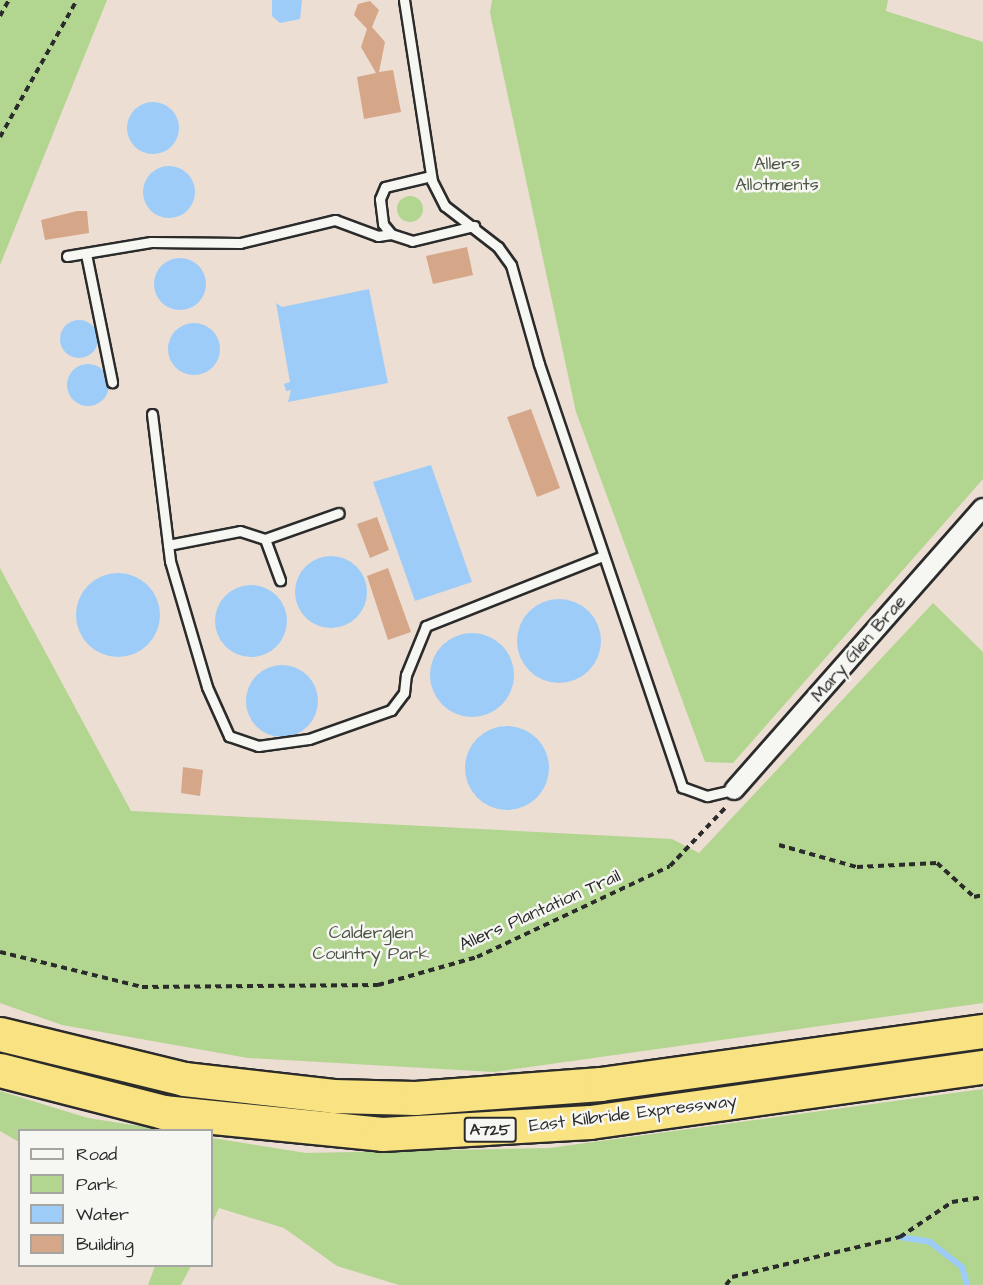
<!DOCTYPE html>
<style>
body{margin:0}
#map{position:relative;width:983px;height:1285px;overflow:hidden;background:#ecded2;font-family:"Architects Daughter",sans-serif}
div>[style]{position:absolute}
.green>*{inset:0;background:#b2d590}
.round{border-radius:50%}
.water>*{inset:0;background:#9dccf9}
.stream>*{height:6px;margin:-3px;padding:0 3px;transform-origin:3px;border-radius:3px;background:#9dccf9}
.building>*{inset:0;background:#d6a689}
.path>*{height:4px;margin-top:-2px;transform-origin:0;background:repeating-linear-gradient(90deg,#2b2b2b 0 6px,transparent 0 10.5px)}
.roads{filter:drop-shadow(2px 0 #2b2b2b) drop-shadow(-2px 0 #2b2b2b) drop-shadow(0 2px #2b2b2b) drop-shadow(0 -2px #2b2b2b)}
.lane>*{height:9px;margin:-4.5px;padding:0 4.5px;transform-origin:4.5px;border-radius:4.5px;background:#f6f6f2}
.street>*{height:18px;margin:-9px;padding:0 9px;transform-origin:9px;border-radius:9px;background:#f6f6f2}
.highway>*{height:33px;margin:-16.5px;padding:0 16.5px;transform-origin:16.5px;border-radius:16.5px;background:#f8e281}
span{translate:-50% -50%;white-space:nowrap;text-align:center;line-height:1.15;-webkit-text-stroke:5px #f6f6f2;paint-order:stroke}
.shield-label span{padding:2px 4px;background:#f6f6f2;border:2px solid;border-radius:4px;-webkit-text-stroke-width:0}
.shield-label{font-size:16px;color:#2b2b2b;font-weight:700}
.park-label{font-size:18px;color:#4d5644}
.street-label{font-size:18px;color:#2b2b2b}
.legend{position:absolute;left:18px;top:1129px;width:195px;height:138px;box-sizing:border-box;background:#f6f6f2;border:2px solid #a5a5a2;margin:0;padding:8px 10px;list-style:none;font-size:18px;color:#2b2b2b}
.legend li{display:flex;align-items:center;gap:12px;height:30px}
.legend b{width:30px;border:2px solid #a5a5a2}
</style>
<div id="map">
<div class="green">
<div style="clip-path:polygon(0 0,107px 0,0 265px)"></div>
<div style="clip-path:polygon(492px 0,888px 0,886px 11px,983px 42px,983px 479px,733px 763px,705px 762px,576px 412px,490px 13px)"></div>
<div class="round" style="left:397px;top:196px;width:26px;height:26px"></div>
<div style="clip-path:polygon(0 568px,131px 811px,672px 839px,699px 853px,933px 603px,983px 652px,983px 1003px,494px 1072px,248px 1058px,62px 1025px,0 1003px)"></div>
<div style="clip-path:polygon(983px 1089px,983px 1285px,399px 1285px,337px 1266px,284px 1228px,219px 1208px,212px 1223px,212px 1138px,306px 1153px,549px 1148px)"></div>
<div style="clip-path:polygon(0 1091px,88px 1118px,165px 1130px,20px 1130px,19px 1142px,0 1131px)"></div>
<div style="clip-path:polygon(155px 1266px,191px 1266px,181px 1285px,148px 1285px)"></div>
</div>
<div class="water">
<div style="clip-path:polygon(272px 0,302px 0,300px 19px,280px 23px,272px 16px)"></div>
<div class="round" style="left:127px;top:102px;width:52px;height:52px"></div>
<div class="round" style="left:143px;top:166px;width:52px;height:52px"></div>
<div class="round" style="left:154px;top:258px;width:52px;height:52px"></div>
<div style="clip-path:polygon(369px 289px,388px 383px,288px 402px,291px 390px,286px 391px,284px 384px,290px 382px,276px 303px,282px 307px)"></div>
<div class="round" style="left:60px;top:320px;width:38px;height:38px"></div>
<div class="round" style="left:168px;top:323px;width:52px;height:52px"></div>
<div class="round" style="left:67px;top:364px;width:42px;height:42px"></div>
<div style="clip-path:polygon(431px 465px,472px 582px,415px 601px,373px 482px)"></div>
<div class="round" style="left:295px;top:556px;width:72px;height:72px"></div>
<div class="round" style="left:76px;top:573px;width:84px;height:84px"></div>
<div class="round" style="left:215px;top:585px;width:72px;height:72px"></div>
<div class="round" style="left:517px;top:599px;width:84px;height:84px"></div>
<div class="round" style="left:430px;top:633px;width:84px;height:84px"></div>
<div class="round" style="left:246px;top:665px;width:72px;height:72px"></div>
<div class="round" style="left:465px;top:726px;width:84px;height:84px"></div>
</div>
<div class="stream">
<div style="left:900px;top:1237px;width:30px;rotate:9deg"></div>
<div style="left:930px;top:1242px;width:41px;rotate:38deg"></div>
<div style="left:962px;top:1267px;width:19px;rotate:74deg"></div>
</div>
<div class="building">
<div style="clip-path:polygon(370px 1px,379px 10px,372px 27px,385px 42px,379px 72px,393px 70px,401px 112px,364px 119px,357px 77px,376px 73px,361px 47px,367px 29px,354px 15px,358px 4px)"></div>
<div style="clip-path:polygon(77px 211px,87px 211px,89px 233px,45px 240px,41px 220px)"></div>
<div style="clip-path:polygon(467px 247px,473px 275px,433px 284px,426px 256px)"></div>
<div style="clip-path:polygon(531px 409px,560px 488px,537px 497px,507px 417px)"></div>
<div style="clip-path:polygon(377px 517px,389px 550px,370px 558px,357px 524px)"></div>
<div style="clip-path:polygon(388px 568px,411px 632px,388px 640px,367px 576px)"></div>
<div style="clip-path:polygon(183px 767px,203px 770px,200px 796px,181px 793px)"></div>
</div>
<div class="path">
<div style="left:0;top:16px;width:18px;rotate:-61deg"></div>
<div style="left:0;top:137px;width:157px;rotate:-60.7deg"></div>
<div style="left:779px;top:845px;width:81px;rotate:15.8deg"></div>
<div style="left:857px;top:867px;width:80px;rotate:-2.9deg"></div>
<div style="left:937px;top:863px;width:50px;rotate:42.6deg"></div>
<div style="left:974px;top:897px;width:9px;rotate:-13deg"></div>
<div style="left:0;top:952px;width:146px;rotate:13.8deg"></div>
<div style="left:142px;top:987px;width:236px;rotate:-0.5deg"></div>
<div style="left:378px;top:985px;width:103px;rotate:-15.8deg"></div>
<div style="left:477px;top:957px;width:213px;rotate:-25.2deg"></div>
<div style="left:670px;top:866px;width:83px;rotate:-46.5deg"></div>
<div style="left:726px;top:1285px;width:10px;rotate:-53deg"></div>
<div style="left:732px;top:1277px;width:173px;rotate:-13.4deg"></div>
<div style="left:900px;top:1237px;width:63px;rotate:-33.9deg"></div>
<div style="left:952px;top:1202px;width:31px;rotate:-9deg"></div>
</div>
<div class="roads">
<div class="lane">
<div style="left:404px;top:0;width:183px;rotate:81.2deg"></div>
<div style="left:432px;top:181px;width:28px;rotate:63deg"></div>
<div style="left:445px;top:206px;width:67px;rotate:37.7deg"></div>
<div style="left:498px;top:247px;width:22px;rotate:54deg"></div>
<div style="left:511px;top:265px;width:103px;rotate:74.2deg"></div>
<div style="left:539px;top:364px;width:447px;rotate:71.3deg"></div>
<div style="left:682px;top:787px;width:27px;rotate:20deg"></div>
<div style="left:707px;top:796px;width:28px;rotate:-13deg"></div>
<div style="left:431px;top:176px;width:47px;rotate:166.6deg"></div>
<div style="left:385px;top:187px;width:13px;rotate:113deg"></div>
<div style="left:380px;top:199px;width:25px;rotate:83deg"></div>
<div style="left:383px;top:224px;width:13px;rotate:51deg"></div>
<div style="left:391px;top:234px;width:22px;rotate:18deg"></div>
<div style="left:412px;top:241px;width:64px;rotate:-13.6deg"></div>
<div style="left:86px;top:254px;width:131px;rotate:78.5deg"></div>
<div style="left:67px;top:256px;width:85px;rotate:-9.5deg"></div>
<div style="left:151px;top:242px;width:89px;rotate:0.6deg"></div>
<div style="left:240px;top:243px;width:98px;rotate:-13.6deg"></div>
<div style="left:335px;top:220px;width:46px;rotate:20.4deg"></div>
<div style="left:378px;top:236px;width:13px;rotate:-9deg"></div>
<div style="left:152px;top:414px;width:148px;rotate:83deg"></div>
<div style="left:170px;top:561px;width:131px;rotate:73.6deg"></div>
<div style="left:207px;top:687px;width:54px;rotate:65.8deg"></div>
<div style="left:229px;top:736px;width:31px;rotate:19deg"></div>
<div style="left:258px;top:746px;width:51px;rotate:-7.8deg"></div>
<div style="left:309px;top:739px;width:87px;rotate:-19.5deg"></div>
<div style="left:391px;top:710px;width:21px;rotate:-53deg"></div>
<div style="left:404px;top:693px;width:18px;rotate:-84deg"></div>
<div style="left:406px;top:675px;width:53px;rotate:-67.8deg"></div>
<div style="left:426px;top:626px;width:190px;rotate:-21.6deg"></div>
<div style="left:265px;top:539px;width:44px;rotate:69.9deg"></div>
<div style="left:168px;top:545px;width:73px;rotate:-11deg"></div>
<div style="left:240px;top:531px;width:26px;rotate:18deg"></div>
<div style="left:265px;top:539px;width:78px;rotate:-19.4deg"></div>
</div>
<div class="street">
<div style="left:734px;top:790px;width:376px;rotate:-48.6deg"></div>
</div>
<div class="highway">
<div style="left:0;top:1034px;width:189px;rotate:13.7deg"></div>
<div style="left:184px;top:1079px;width:150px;rotate:6.5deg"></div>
<div style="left:333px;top:1096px;width:82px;rotate:1.4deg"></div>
<div style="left:415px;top:1098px;width:186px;rotate:-4.3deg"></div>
<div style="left:600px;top:1084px;width:387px;rotate:-7.9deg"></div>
<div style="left:0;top:1070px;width:168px;rotate:14.4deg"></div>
<div style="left:163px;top:1112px;width:220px;rotate:5.7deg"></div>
<div style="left:382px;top:1134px;width:208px;rotate:-3.3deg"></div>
<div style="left:590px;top:1122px;width:397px;rotate:-8deg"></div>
</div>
</div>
<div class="shield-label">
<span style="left:490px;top:1130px">A725</span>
</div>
<div class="park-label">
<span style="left:777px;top:175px">Allers<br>Allotments</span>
<span style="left:371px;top:944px">Calderglen<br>Country Park</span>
</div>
<div class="street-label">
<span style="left:859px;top:649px;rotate:-49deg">Mary Glen Brae</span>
<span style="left:540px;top:911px;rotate:-24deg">Allers Plantation Trail</span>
<span style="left:633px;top:1114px;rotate:-7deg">East Kilbride Expressway</span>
</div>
<ul class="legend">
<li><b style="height:8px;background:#f6f6f2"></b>Road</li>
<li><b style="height:16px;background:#b2d590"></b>Park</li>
<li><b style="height:16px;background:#9dccf9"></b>Water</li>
<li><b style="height:16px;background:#d6a689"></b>Building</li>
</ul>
</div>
